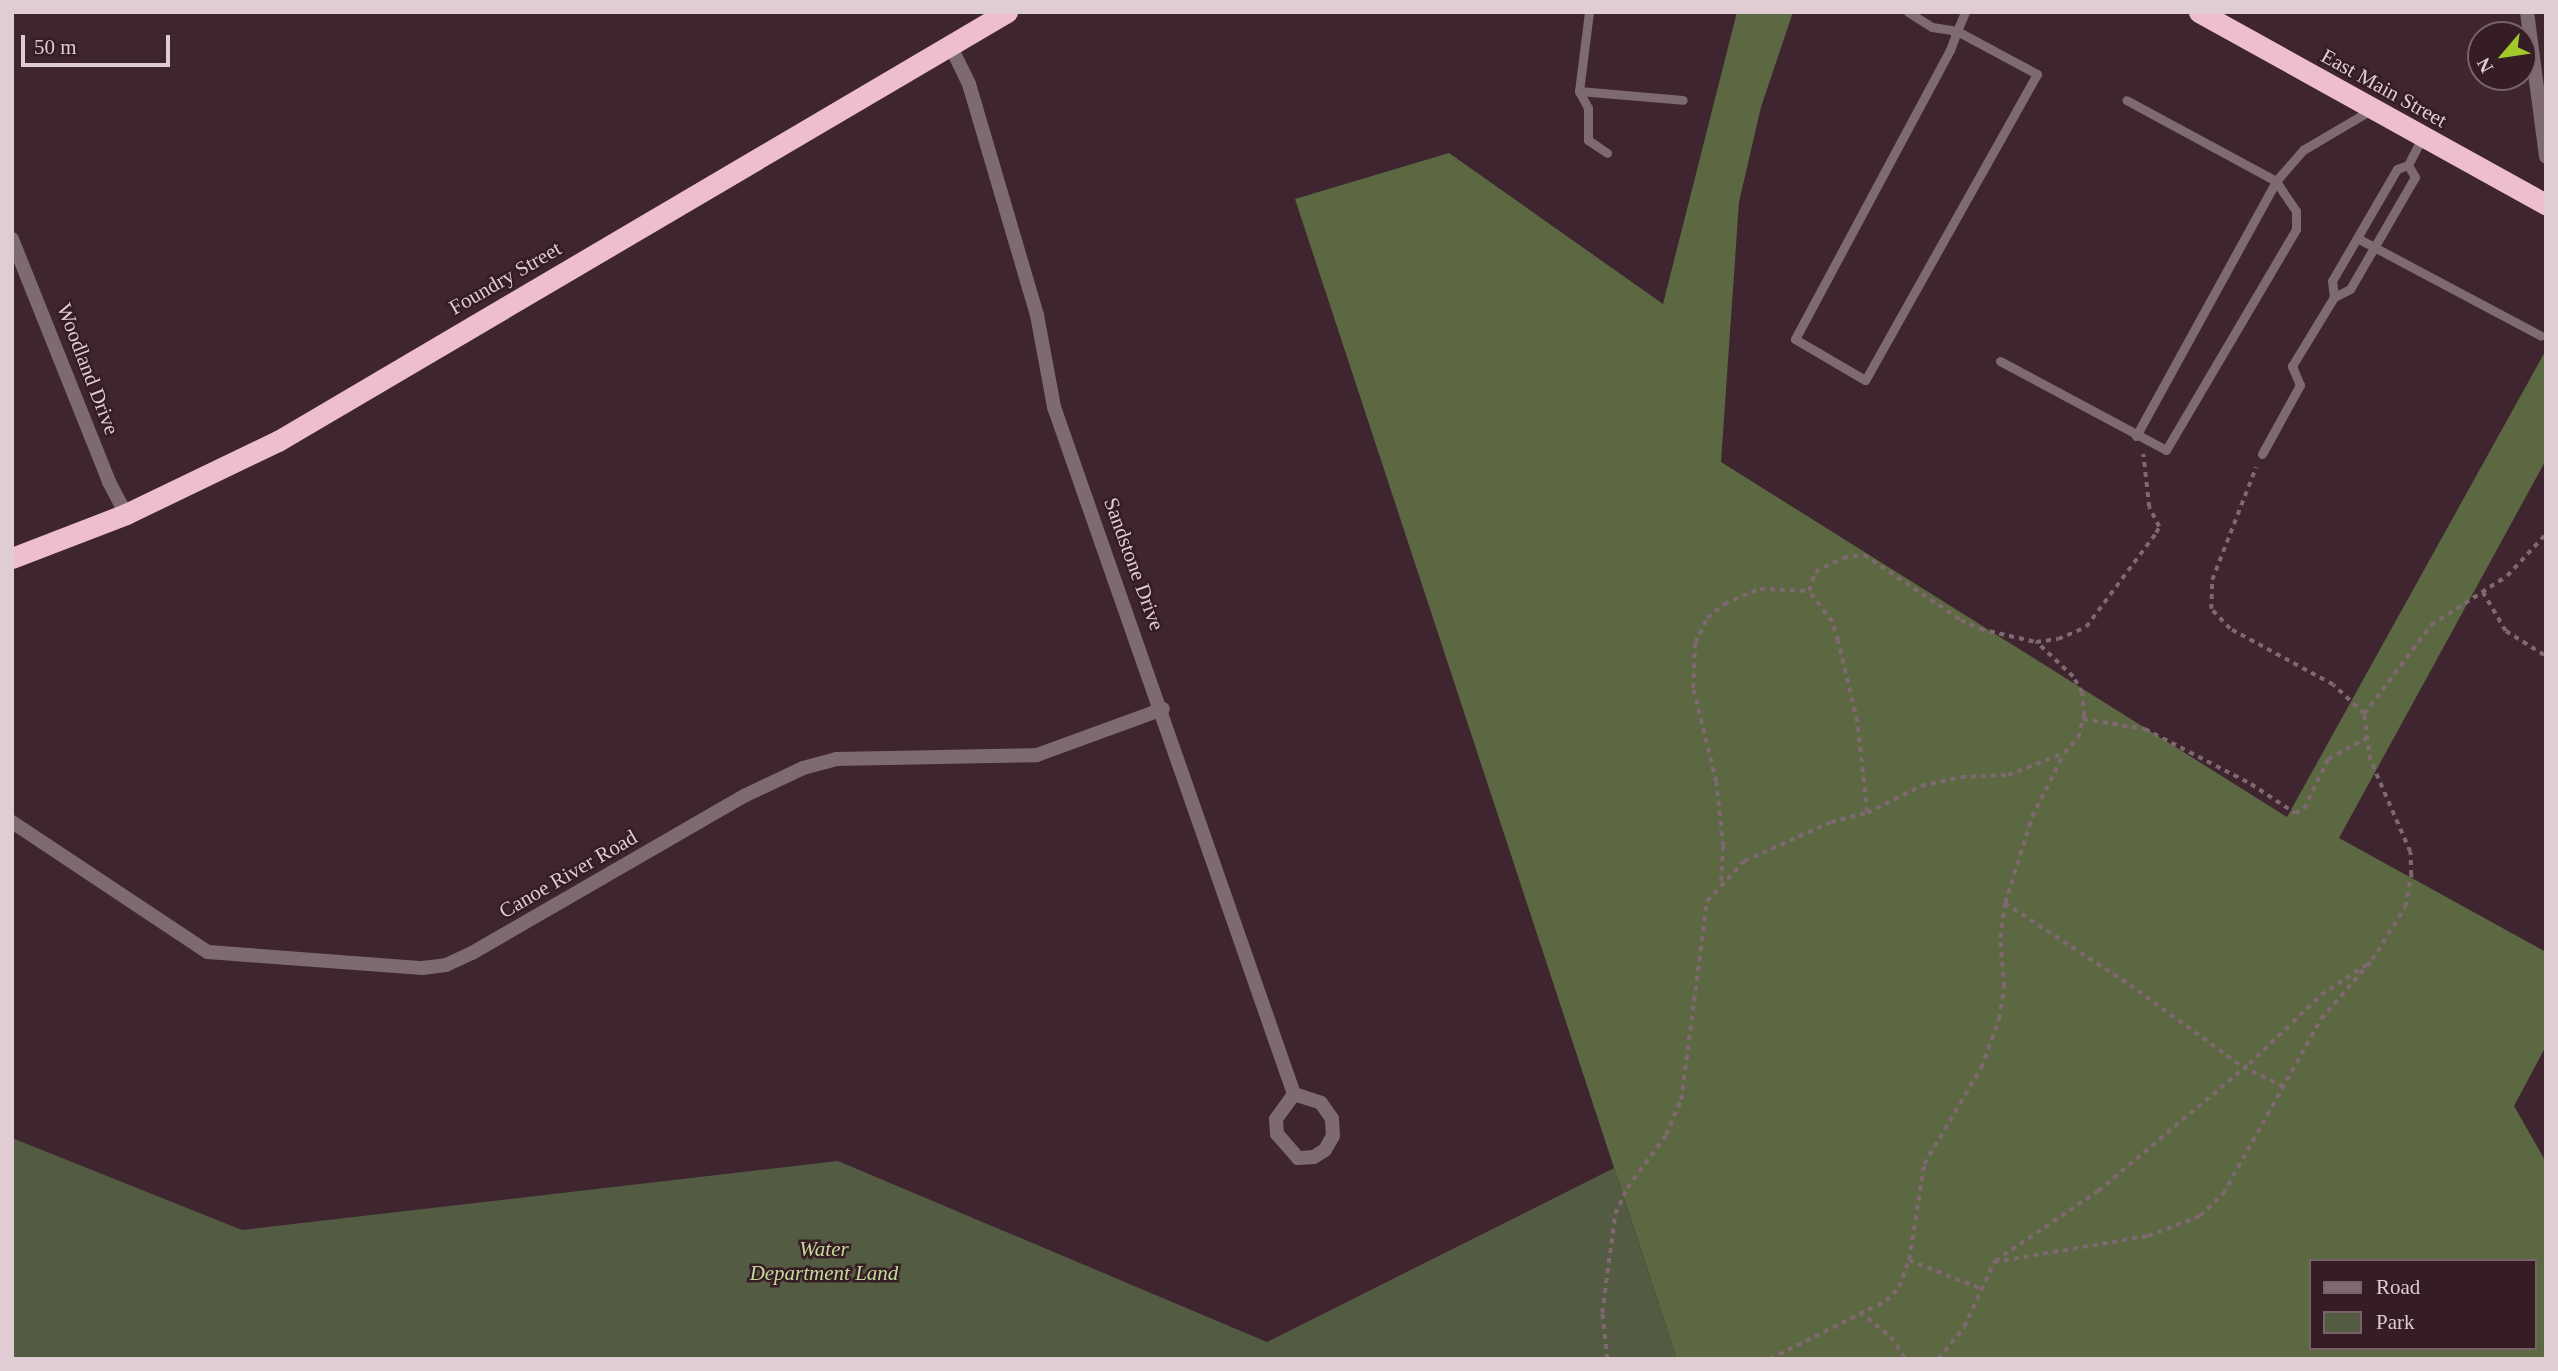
<!DOCTYPE html>
<style>
body{margin:0}
#map{position:relative;width:2558px;height:1371px;overflow:hidden;background:#3f252f;font-family:"Times New Roman",serif}
div>[style]{position:absolute}
.green>*{inset:0;background:#535b43}
.forest>*{inset:0;background:#5b6842}
.path>*{height:3.5px;margin-top:-1.75px;transform-origin:0;background:repeating-linear-gradient(90deg,#7f6870 0 5px,transparent 0 10px)}
.lane>*{height:9px;margin:-4.5px;padding:0 4.5px;transform-origin:4.5px;border-radius:4.5px;background:#7e6b71}
.street>*{height:14px;margin:-7px;padding:0 7px;transform-origin:7px;border-radius:7px;background:#7e6b71}
.highway>*{height:21px;margin:-10.5px;padding:0 10.5px;transform-origin:10.5px;border-radius:10.5px;background:#eebece}
span{translate:-50% -50%;white-space:nowrap;text-align:center;line-height:1.15;-webkit-text-stroke:5px #351c25;paint-order:stroke}
.street-label{font-size:21px;color:#dfcdd3}
.park-label{font-size:21px;color:#c4da9a;font-style:italic}
.frame{position:absolute;inset:0;border:14px solid #dfcdd3;pointer-events:none}
.legend{position:absolute;left:2309px;top:1259px;width:228px;height:91px;box-sizing:border-box;background:#351c25;border:2px solid #79636b;margin:0;padding:9px 12px;list-style:none;font-size:21px;color:#dfcdd3}
.legend li{display:flex;align-items:center;gap:14px;height:35px}
.legend b{width:35px;border:2px solid #79636b}
.north{position:absolute;left:2467px;top:21px;width:70px;height:70px;box-sizing:border-box;background:#351c25;border:2px solid #79636b;border-radius:50%;rotate:241deg;font-size:19px;font-weight:700;line-height:28px;text-align:center;color:#dfcdd3}
.north::after{content:'';display:block;margin:auto;width:24px;height:32px;background:#a1c92a;clip-path:polygon(50% 0,100% 100%,50% 72%,0 100%)}
.scale{position:absolute;left:21px;top:35px;width:149px;height:32px;box-sizing:border-box;border:4px solid #dfcdd3;border-top:0;padding-left:9px;font-size:21px;line-height:24px;white-space:nowrap;color:#dfcdd3;-webkit-text-stroke:5px #351c25;paint-order:stroke}
</style>
<div id="map">
<div class="green">
<div style="clip-path:polygon(12px 1138px,242px 1230px,838px 1161px,1267px 1342px,1614px 1168px,1677px 1359px,12px 1359px)"></div>
</div>
<div class="forest">
<div style="clip-path:polygon(evenodd,1737px 12px,1793px 12px,1761px 107px,1739px 202px,1721px 462px,2287px 817px,2546px 350px,2546px 460px,2339px 838px,2546px 952px,2546px 1046px,2514px 1106px,2546px 1162px,2546px 1359px,1677px 1359px,1295px 199px,1449px 153px,1663px 304px,1737px 12px,2311px 1261px,2535px 1261px,2535px 1348px,2311px 1348px,2311px 1261px)"></div>
</div>
<div class="path">
<div style="left:2483px;top:592px;width:45px;rotate:59.5deg"></div>
<div style="left:2506px;top:631px;width:47px;rotate:32deg"></div>
<div style="left:2364px;top:714px;width:111px;rotate:-53deg"></div>
<div style="left:2431px;top:625px;width:90px;rotate:-32.8deg"></div>
<div style="left:2507px;top:576px;width:57px;rotate:-47.1deg"></div>
<div style="left:2083px;top:719px;width:63px;rotate:9.2deg"></div>
<div style="left:2145px;top:729px;width:119px;rotate:27.4deg"></div>
<div style="left:2251px;top:784px;width:53px;rotate:33.4deg"></div>
<div style="left:2295px;top:813px;width:10px;rotate:-24deg"></div>
<div style="left:2304px;top:809px;width:55px;rotate:-64.4deg"></div>
<div style="left:2328px;top:759px;width:44px;rotate:-28.3deg"></div>
<div style="left:1867px;top:812px;width:91px;rotate:-96.3deg"></div>
<div style="left:1857px;top:722px;width:83px;rotate:-103.2deg"></div>
<div style="left:1838px;top:641px;width:20px;rotate:-108deg"></div>
<div style="left:1832px;top:622px;width:39px;rotate:-127deg"></div>
<div style="left:1809px;top:591px;width:20px;rotate:-72deg"></div>
<div style="left:1815px;top:572px;width:31px;rotate:-27deg"></div>
<div style="left:1843px;top:558px;width:21px;rotate:-8deg"></div>
<div style="left:1864px;top:555px;width:117px;rotate:33.8deg"></div>
<div style="left:1961px;top:620px;width:21px;rotate:25deg"></div>
<div style="left:1980px;top:629px;width:57px;rotate:13.1deg"></div>
<div style="left:1721px;top:881px;width:35px;rotate:-87deg"></div>
<div style="left:1723px;top:846px;width:64px;rotate:-96.2deg"></div>
<div style="left:1716px;top:782px;width:97px;rotate:-103.7deg"></div>
<div style="left:1693px;top:688px;width:45px;rotate:-87.5deg"></div>
<div style="left:1695px;top:643px;width:28px;rotate:-64deg"></div>
<div style="left:1707px;top:618px;width:22px;rotate:-39deg"></div>
<div style="left:1724px;top:604px;width:39px;rotate:-23deg"></div>
<div style="left:1760px;top:589px;width:49px;rotate:2.3deg"></div>
<div style="left:2005px;top:903px;width:149px;rotate:33.3deg"></div>
<div style="left:2130px;top:985px;width:140px;rotate:36deg"></div>
<div style="left:2243px;top:1067px;width:44px;rotate:25.4deg"></div>
<div style="left:1909px;top:1260px;width:75px;rotate:21.8deg"></div>
<div style="left:1995px;top:1261px;width:125px;rotate:-34.2deg"></div>
<div style="left:2098px;top:1191px;width:197px;rotate:-40.1deg"></div>
<div style="left:2249px;top:1064px;width:100px;rotate:-43.8deg"></div>
<div style="left:2321px;top:995px;width:54px;rotate:-33.7deg"></div>
<div style="left:1860px;top:1312px;width:40px;rotate:39deg"></div>
<div style="left:1891px;top:1337px;width:27px;rotate:56deg"></div>
<div style="left:1607px;top:1359px;width:46px;rotate:-96.2deg"></div>
<div style="left:1602px;top:1313px;width:100px;rotate:-82.5deg"></div>
<div style="left:1615px;top:1214px;width:29px;rotate:-65deg"></div>
<div style="left:1627px;top:1188px;width:66px;rotate:-53.7deg"></div>
<div style="left:1666px;top:1135px;width:38px;rotate:-67deg"></div>
<div style="left:1681px;top:1100px;width:201px;rotate:-82.6deg"></div>
<div style="left:1707px;top:901px;width:54px;rotate:-47.2deg"></div>
<div style="left:1744px;top:861px;width:95px;rotate:-24.1deg"></div>
<div style="left:1831px;top:822px;width:37px;rotate:-14deg"></div>
<div style="left:1867px;top:813px;width:60px;rotate:-26.6deg"></div>
<div style="left:1921px;top:786px;width:41px;rotate:-12.7deg"></div>
<div style="left:1961px;top:777px;width:47px;rotate:-2.4deg"></div>
<div style="left:2008px;top:775px;width:60px;rotate:-21.4deg"></div>
<div style="left:2064px;top:753px;width:21px;rotate:-47deg"></div>
<div style="left:2078px;top:738px;width:23px;rotate:-75deg"></div>
<div style="left:2084px;top:716px;width:23px;rotate:-95deg"></div>
<div style="left:2082px;top:693px;width:18px;rotate:-119deg"></div>
<div style="left:2073px;top:677px;width:51px;rotate:-136.6deg"></div>
<div style="left:2036px;top:642px;width:22px;rotate:-8deg"></div>
<div style="left:2058px;top:639px;width:30px;rotate:-23deg"></div>
<div style="left:2086px;top:627px;width:117px;rotate:-53.3deg"></div>
<div style="left:2156px;top:533px;width:7px;rotate:-63deg"></div>
<div style="left:2159px;top:527px;width:22px;rotate:-117deg"></div>
<div style="left:2149px;top:507px;width:53px;rotate:-96.5deg"></div>
<div style="left:1770px;top:1359px;width:130px;rotate:-26.6deg"></div>
<div style="left:1886px;top:1301px;width:19px;rotate:-47deg"></div>
<div style="left:1899px;top:1287px;width:29px;rotate:-70deg"></div>
<div style="left:1909px;top:1260px;width:97px;rotate:-81.1deg"></div>
<div style="left:1924px;top:1164px;width:112px;rotate:-59.3deg"></div>
<div style="left:1981px;top:1068px;width:52px;rotate:-69.8deg"></div>
<div style="left:1999px;top:1019px;width:32px;rotate:-81deg"></div>
<div style="left:2004px;top:987px;width:49px;rotate:-94.7deg"></div>
<div style="left:2000px;top:938px;width:35px;rotate:-82deg"></div>
<div style="left:2005px;top:903px;width:90px;rotate:-72.6deg"></div>
<div style="left:2032px;top:817px;width:69px;rotate:-63.4deg"></div>
<div style="left:1938px;top:1359px;width:41px;rotate:-50.9deg"></div>
<div style="left:1964px;top:1327px;width:72px;rotate:-65.2deg"></div>
<div style="left:1994px;top:1262px;width:156px;rotate:-9.6deg"></div>
<div style="left:2148px;top:1236px;width:56px;rotate:-21deg"></div>
<div style="left:2200px;top:1216px;width:32px;rotate:-44deg"></div>
<div style="left:2223px;top:1194px;width:201px;rotate:-60.8deg"></div>
<div style="left:2321px;top:1019px;width:78px;rotate:-49.2deg"></div>
<div style="left:2372px;top:960px;width:62px;rotate:-58.1deg"></div>
<div style="left:2405px;top:907px;width:33px;rotate:-79deg"></div>
<div style="left:2411px;top:875px;width:23px;rotate:-92deg"></div>
<div style="left:2410px;top:852px;width:100px;rotate:-113.5deg"></div>
<div style="left:2370px;top:760px;width:46px;rotate:-97.4deg"></div>
<div style="left:2364px;top:714px;width:42px;rotate:-136.9deg"></div>
<div style="left:2333px;top:685px;width:117px;rotate:-151.5deg"></div>
<div style="left:2230px;top:629px;width:28px;rotate:-134deg"></div>
<div style="left:2211px;top:609px;width:29px;rotate:-88deg"></div>
<div style="left:2212px;top:580px;width:121px;rotate:-68.7deg"></div>
</div>
<div class="lane">
<div style="left:1589px;top:12px;width:80px;rotate:97.2deg"></div>
<div style="left:1579px;top:91px;width:104px;rotate:4.9deg"></div>
<div style="left:1908px;top:12px;width:28px;rotate:32deg"></div>
<div style="left:1932px;top:27px;width:25px;rotate:9deg"></div>
<div style="left:1957px;top:31px;width:91px;rotate:28.3deg"></div>
<div style="left:2037px;top:74px;width:351px;rotate:119.3deg"></div>
<div style="left:1865px;top:380px;width:81px;rotate:-149.6deg"></div>
<div style="left:1795px;top:339px;width:328px;rotate:-61.8deg"></div>
<div style="left:1950px;top:50px;width:20px;rotate:-70deg"></div>
<div style="left:1957px;top:31px;width:21px;rotate:-67deg"></div>
<div style="left:1579px;top:91px;width:19px;rotate:62deg"></div>
<div style="left:1588px;top:108px;width:32px;rotate:90deg"></div>
<div style="left:1588px;top:140px;width:23px;rotate:34deg"></div>
<div style="left:2408px;top:165px;width:14px;rotate:60deg"></div>
<div style="left:2415px;top:177px;width:129px;rotate:120.1deg"></div>
<div style="left:2350px;top:289px;width:18px;rotate:153deg"></div>
<div style="left:2334px;top:297px;width:16px;rotate:-97deg"></div>
<div style="left:2332px;top:281px;width:129px;rotate:-59.9deg"></div>
<div style="left:2397px;top:169px;width:12px;rotate:-20deg"></div>
<div style="left:2408px;top:165px;width:31px;rotate:-63deg"></div>
<div style="left:2357px;top:238px;width:208px;rotate:28deg"></div>
<div style="left:2000px;top:361px;width:188px;rotate:28.2deg"></div>
<div style="left:2166px;top:450px;width:256px;rotate:-59.5deg"></div>
<div style="left:2296px;top:229px;width:18px;rotate:-90deg"></div>
<div style="left:2296px;top:211px;width:36px;rotate:-124deg"></div>
<div style="left:2276px;top:181px;width:170px;rotate:-151.6deg"></div>
<div style="left:2136px;top:436px;width:291px;rotate:-61.2deg"></div>
<div style="left:2276px;top:181px;width:41px;rotate:-48.9deg"></div>
<div style="left:2303px;top:150px;width:79px;rotate:-30.5deg"></div>
<div style="left:2262px;top:454px;width:79px;rotate:-61.2deg"></div>
<div style="left:2300px;top:385px;width:21px;rotate:-113deg"></div>
<div style="left:2292px;top:366px;width:81px;rotate:-58.7deg"></div>
</div>
<div class="street">
<div style="left:2527px;top:12px;width:146px;rotate:82.5deg"></div>
<div style="left:950px;top:45px;width:43px;rotate:64deg"></div>
<div style="left:969px;top:84px;width:241px;rotate:73.6deg"></div>
<div style="left:1037px;top:315px;width:94px;rotate:79.5deg"></div>
<div style="left:1054px;top:407px;width:728px;rotate:70.74deg"></div>
<div style="left:1294px;top:1094px;width:28px;rotate:18deg"></div>
<div style="left:1321px;top:1103px;width:19px;rotate:55deg"></div>
<div style="left:1332px;top:1119px;width:17px;rotate:87deg"></div>
<div style="left:1333px;top:1136px;width:16px;rotate:120deg"></div>
<div style="left:1325px;top:1150px;width:13px;rotate:148deg"></div>
<div style="left:1314px;top:1157px;width:16px;rotate:176deg"></div>
<div style="left:1298px;top:1158px;width:32px;rotate:-131deg"></div>
<div style="left:1277px;top:1134px;width:15px;rotate:-94deg"></div>
<div style="left:1276px;top:1119px;width:31px;rotate:-54deg"></div>
<div style="left:12px;top:239px;width:262px;rotate:68.2deg"></div>
<div style="left:109px;top:482px;width:36px;rotate:62deg"></div>
<div style="left:12px;top:822px;width:235px;rotate:33.6deg"></div>
<div style="left:208px;top:952px;width:215px;rotate:4.3deg"></div>
<div style="left:422px;top:968px;width:24px;rotate:-7deg"></div>
<div style="left:446px;top:965px;width:29px;rotate:-25deg"></div>
<div style="left:472px;top:953px;width:316px;rotate:-30deg"></div>
<div style="left:746px;top:795px;width:63px;rotate:-25.3deg"></div>
<div style="left:803px;top:768px;width:34px;rotate:-15deg"></div>
<div style="left:836px;top:759px;width:201px;rotate:-1.1deg"></div>
<div style="left:1037px;top:755px;width:134px;rotate:-20.1deg"></div>
</div>
<div class="highway">
<div style="left:2199px;top:12px;width:397px;rotate:29deg"></div>
<div style="left:12px;top:558px;width:122px;rotate:-21.1deg"></div>
<div style="left:126px;top:514px;width:169px;rotate:-25.7deg"></div>
<div style="left:278px;top:441px;width:846px;rotate:-30.48deg"></div>
</div>
<div class="street-label">
<span style="left:2384px;top:88px;rotate:29deg">East Main Street</span>
<span style="left:505px;top:278px;rotate:-30deg">Foundry Street</span>
<span style="left:88px;top:369px;rotate:69deg">Woodland Drive</span>
<span style="left:1134px;top:564px;rotate:70deg">Sandstone Drive</span>
<span style="left:568px;top:874px;rotate:-30deg">Canoe River Road</span>
</div>
<div class="park-label">
<span style="left:824px;top:1261px">Water<br>Department Land</span>
</div>
<div class="frame"></div>
<ul class="legend">
<li><b style="height:9px;background:#7e6b71"></b>Road</li>
<li><b style="height:19px;background:#535b43"></b>Park</li>
</ul>
<div class="north">N</div>
<div class="scale">50 m</div>
</div>
